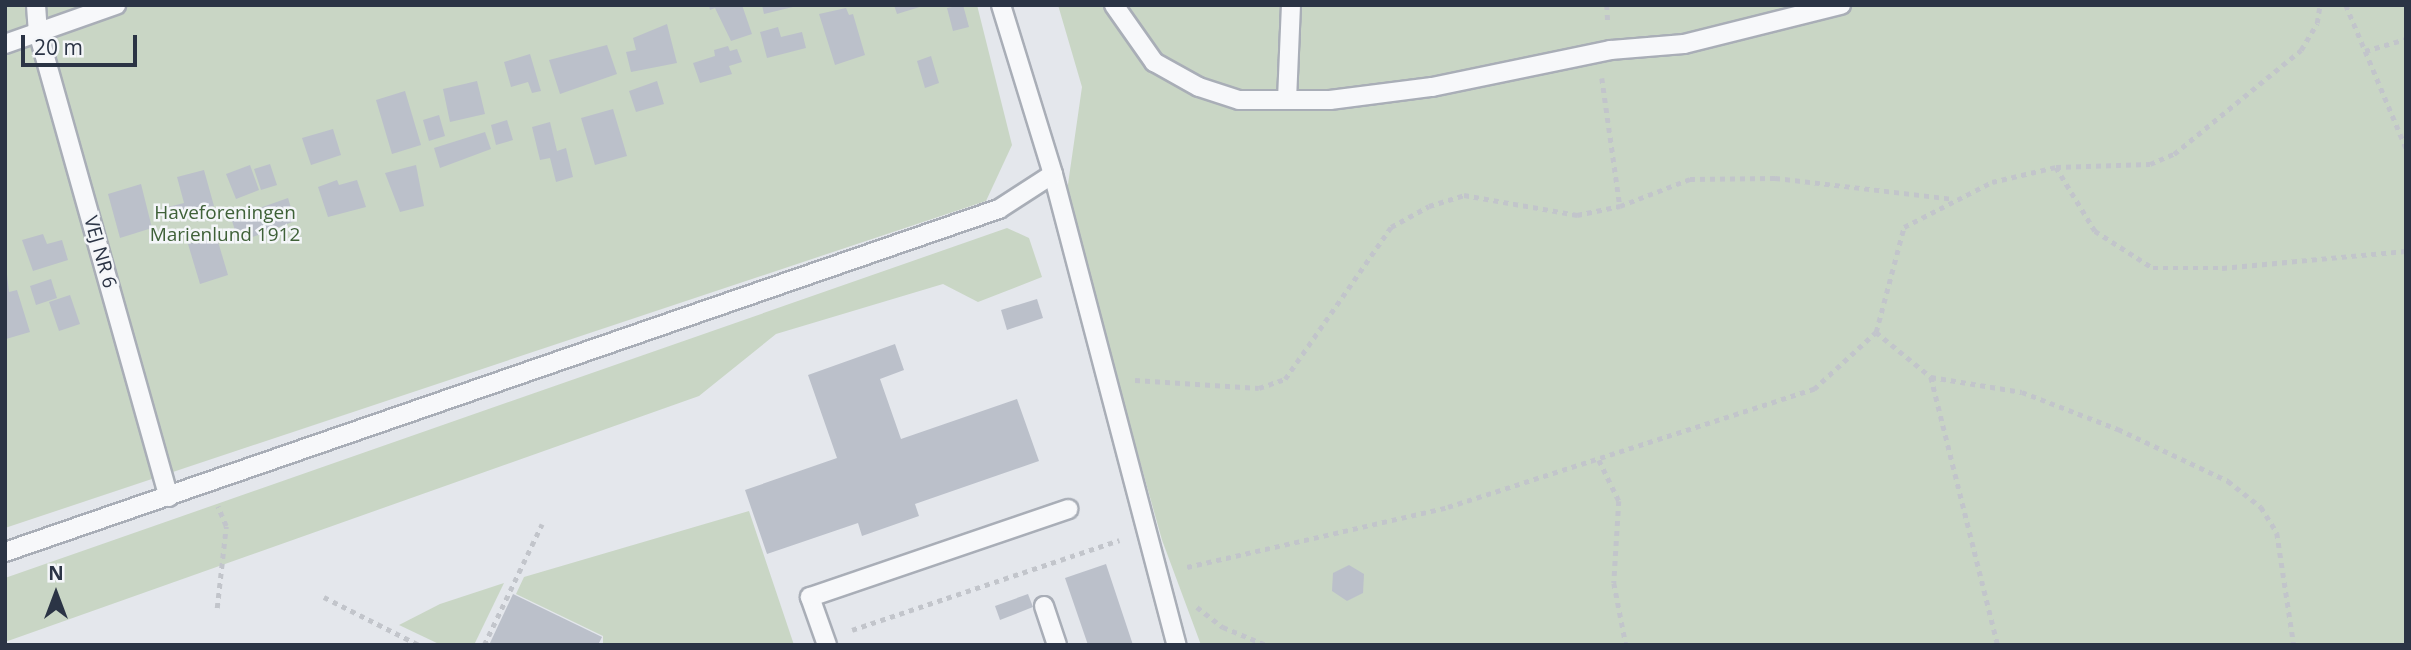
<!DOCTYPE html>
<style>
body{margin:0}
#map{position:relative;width:2411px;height:650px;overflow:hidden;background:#e4e7ec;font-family:"Open Sans",sans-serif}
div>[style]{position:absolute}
.green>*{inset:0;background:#c9d6c5}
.building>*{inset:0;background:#bbc0ca}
.path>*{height:4.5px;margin-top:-2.25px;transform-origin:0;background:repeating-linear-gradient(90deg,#c2c5cb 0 5px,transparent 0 10px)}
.roads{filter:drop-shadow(2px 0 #a9aeb7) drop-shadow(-2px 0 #a9aeb7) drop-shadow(0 2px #a9aeb7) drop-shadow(0 -2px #a9aeb7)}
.lane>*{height:18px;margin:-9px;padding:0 9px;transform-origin:9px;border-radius:9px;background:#f7f8fa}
span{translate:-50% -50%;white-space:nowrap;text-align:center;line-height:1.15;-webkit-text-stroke:5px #f4f6f9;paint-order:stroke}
.park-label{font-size:19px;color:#3f6138}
.street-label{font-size:19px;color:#2b3445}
.frame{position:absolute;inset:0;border:7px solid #2b3445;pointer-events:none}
.north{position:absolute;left:21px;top:559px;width:70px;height:70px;-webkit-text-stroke:5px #f4f6f9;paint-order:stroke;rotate:0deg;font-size:19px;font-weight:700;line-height:28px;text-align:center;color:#2b3445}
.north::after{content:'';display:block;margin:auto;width:24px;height:32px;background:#2b3445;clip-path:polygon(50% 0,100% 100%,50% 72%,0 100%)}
.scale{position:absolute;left:21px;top:35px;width:116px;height:32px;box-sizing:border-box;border:4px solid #2b3445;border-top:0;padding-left:9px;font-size:21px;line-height:24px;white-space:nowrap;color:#2b3445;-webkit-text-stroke:5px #f4f6f9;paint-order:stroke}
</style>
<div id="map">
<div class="green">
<div style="clip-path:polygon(5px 5px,977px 5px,1012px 145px,986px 201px,5px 528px)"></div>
<div style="clip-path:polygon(1058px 5px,2406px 5px,2406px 645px,1201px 645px,1162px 540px,1066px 198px,1082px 87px)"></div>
<div style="clip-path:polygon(1007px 228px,1029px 238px,1042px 277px,978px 302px,943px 284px,776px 334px,699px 396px,5px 642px,5px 578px)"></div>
<div style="clip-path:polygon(749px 511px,794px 645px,603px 645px,603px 636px,516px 594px,524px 577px)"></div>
<div style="clip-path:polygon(504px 583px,474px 645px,441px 645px,399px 625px,440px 604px)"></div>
</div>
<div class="building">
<div style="clip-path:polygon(709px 5px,742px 5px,752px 34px,731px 41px,715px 8px,710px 10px)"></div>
<div style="clip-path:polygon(762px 5px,797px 5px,797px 6px,764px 14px)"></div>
<div style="clip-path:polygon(894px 5px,922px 5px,923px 6px,897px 14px)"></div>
<div style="clip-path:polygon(963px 5px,969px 27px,953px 31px,947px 8px)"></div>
<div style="clip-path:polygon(846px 8px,849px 15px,853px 14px,865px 55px,835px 65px,819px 14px)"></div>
<div style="clip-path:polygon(667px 24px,677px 63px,631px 72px,626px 52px,636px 50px,633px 38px)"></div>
<div style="clip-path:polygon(778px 27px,781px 37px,802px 32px,806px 48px,767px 58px,760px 32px)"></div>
<div style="clip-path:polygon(607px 45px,617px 74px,560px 94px,549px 60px)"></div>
<div style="clip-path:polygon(728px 46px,730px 51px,737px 49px,742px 62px,729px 66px,732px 74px,700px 83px,693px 63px,715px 56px,714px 50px)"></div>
<div style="clip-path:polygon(530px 54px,541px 91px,532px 93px,528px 82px,511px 87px,504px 62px)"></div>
<div style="clip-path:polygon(931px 56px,939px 83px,925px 88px,917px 61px)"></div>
<div style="clip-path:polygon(477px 81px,485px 114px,450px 122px,443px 89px)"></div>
<div style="clip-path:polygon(657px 81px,664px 104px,636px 112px,629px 91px)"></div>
<div style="clip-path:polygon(405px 91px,421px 145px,392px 154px,376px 100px)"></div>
<div style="clip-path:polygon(613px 109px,627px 156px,595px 165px,581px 118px)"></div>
<div style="clip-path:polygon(439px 115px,445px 136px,429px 141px,423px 120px)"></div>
<div style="clip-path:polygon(507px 120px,513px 140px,496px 145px,491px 125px)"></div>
<div style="clip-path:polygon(550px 122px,557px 151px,566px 148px,573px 177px,556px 182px,550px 158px,540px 160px,532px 127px)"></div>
<div style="clip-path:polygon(333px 129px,341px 155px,311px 165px,302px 138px)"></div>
<div style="clip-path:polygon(485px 132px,491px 149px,440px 168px,434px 148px)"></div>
<div style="clip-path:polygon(270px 164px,277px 185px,261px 190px,254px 169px)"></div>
<div style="clip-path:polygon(250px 165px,259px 190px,236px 199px,226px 174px)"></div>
<div style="clip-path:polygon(416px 165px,424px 206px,400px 212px,385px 173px)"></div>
<div style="clip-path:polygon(204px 170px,214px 206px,171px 217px,168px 207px,184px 203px,177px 177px)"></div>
<div style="clip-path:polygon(337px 180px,339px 185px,357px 180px,366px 207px,328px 217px,318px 187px)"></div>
<div style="clip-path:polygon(141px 184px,152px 228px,120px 238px,108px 194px)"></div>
<div style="clip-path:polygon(288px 198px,295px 221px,239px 242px,231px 218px)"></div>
<div style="clip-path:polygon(43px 234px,47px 244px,62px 240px,68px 260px,33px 271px,22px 240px)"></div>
<div style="clip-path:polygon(216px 235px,228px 275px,200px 284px,188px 244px)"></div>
<div style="clip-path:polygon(6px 266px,9px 292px,17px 290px,30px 332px,6px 339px)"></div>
<div style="clip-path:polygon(51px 279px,57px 298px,36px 305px,30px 286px)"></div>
<div style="clip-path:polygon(70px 295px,80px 324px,59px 331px,49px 302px)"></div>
<div style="clip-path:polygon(1037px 299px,1043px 318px,1007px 330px,1001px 310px)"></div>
<div style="clip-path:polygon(895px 344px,904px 370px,880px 379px,901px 439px,1017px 399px,1039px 461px,915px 504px,919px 516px,862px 536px,858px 523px,767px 554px,745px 490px,837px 458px,808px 375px)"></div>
<div style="clip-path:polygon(1106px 564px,1133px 645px,1088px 645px,1065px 578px)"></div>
<div style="clip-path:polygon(1349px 565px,1364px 574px,1363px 593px,1347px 601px,1332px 591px,1333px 573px)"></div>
<div style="clip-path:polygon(513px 594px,602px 637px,598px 645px,489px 645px)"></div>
<div style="clip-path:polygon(1028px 594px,1033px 607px,1000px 620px,995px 606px)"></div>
</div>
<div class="path">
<div style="left:1607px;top:5px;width:17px;rotate:87deg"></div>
<div style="left:2346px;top:5px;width:155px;rotate:67.2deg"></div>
<div style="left:2365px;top:51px;width:43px;rotate:-16.3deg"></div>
<div style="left:1602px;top:78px;width:129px;rotate:82deg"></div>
<div style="left:2056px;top:167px;width:75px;rotate:58.6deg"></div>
<div style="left:2095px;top:231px;width:69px;rotate:32.5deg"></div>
<div style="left:2153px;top:268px;width:69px"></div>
<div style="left:2222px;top:268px;width:185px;rotate:-5.3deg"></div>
<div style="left:1876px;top:332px;width:71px;rotate:39.3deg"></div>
<div style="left:1931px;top:377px;width:276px;rotate:76deg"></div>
<div style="left:1931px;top:377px;width:92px;rotate:9.4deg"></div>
<div style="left:2022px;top:392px;width:103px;rotate:21.1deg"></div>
<div style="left:2118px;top:429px;width:122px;rotate:25.3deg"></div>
<div style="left:2228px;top:481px;width:42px;rotate:38.2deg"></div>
<div style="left:2261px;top:507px;width:31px;rotate:58deg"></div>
<div style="left:2277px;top:533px;width:113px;rotate:81.4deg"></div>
<div style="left:1135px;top:380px;width:124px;rotate:3.7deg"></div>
<div style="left:1259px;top:388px;width:28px;rotate:-19deg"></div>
<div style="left:1285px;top:379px;width:185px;rotate:-55.1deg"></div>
<div style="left:1391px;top:227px;width:43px;rotate:-28.9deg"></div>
<div style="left:1429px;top:206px;width:37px;rotate:-17deg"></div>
<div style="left:1464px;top:195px;width:115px;rotate:10deg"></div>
<div style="left:1577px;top:215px;width:44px;rotate:-11.8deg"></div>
<div style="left:1620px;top:206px;width:75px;rotate:-21.1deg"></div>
<div style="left:1690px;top:179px;width:85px;rotate:-0.7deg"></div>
<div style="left:1775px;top:178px;width:179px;rotate:6.7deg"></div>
<div style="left:1599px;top:460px;width:46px;rotate:64deg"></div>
<div style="left:1619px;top:501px;width:82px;rotate:93.5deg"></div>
<div style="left:1614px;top:583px;width:63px;rotate:79deg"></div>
<div style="left:1187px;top:567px;width:268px;rotate:-12.9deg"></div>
<div style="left:1448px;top:507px;width:385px;rotate:-17.9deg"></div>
<div style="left:1814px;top:389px;width:84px;rotate:-42.6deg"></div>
<div style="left:1876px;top:332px;width:109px;rotate:-75.1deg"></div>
<div style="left:1904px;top:227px;width:99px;rotate:-27.1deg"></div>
<div style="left:1992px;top:182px;width:66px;rotate:-13.2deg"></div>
<div style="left:2056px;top:167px;width:94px;rotate:-1.8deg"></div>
<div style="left:2150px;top:164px;width:26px;rotate:-23deg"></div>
<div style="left:2174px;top:154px;width:164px;rotate:-39.3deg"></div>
<div style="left:2301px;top:50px;width:31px;rotate:-59deg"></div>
<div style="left:2317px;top:23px;width:18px;rotate:-81deg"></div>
<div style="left:324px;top:597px;width:106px;rotate:26.8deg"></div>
<div style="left:1197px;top:607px;width:33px;rotate:38deg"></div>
<div style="left:1223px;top:627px;width:47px;rotate:22.7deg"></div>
<div style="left:217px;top:608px;width:82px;rotate:-83.7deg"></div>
<div style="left:226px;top:526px;width:21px;rotate:-113deg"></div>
<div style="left:852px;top:630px;width:282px;rotate:-18.6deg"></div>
<div style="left:484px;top:645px;width:134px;rotate:-64.4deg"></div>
</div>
<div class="roads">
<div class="lane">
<div style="left:36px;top:5px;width:27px;rotate:86deg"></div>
<div style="left:38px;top:32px;width:483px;rotate:74.3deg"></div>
<div style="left:1114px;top:5px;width:70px;rotate:54.9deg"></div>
<div style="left:1154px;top:62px;width:51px;rotate:29.1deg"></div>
<div style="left:1199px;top:87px;width:42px;rotate:18deg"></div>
<div style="left:1239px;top:100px;width:91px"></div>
<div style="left:1330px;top:100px;width:103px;rotate:-7.3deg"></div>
<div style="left:1432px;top:87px;width:182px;rotate:-11.7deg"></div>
<div style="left:1610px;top:50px;width:74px;rotate:-4.6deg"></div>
<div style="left:1684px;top:44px;width:162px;rotate:-14deg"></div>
<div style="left:5px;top:44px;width:118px;rotate:-19.4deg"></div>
<div style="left:1287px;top:100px;width:95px;rotate:-87.6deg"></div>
<div style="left:1053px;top:174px;width:487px;rotate:75.3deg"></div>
<div style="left:5px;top:552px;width:1052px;rotate:-19.04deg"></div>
<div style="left:999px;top:209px;width:64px;rotate:-32.9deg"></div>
<div style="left:1053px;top:174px;width:177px;rotate:-107.1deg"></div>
<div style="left:1044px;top:606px;width:41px;rotate:71.6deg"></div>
<div style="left:827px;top:645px;width:51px;rotate:-109.5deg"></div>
<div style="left:810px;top:597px;width:273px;rotate:-18.8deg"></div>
</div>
</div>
<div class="park-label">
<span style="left:225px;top:224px">Haveforeningen<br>Marienlund 1912</span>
</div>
<div class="street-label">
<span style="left:100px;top:252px;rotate:74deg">VEJ NR 6</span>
</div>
<div class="frame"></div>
<div class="north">N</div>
<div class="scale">20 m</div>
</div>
